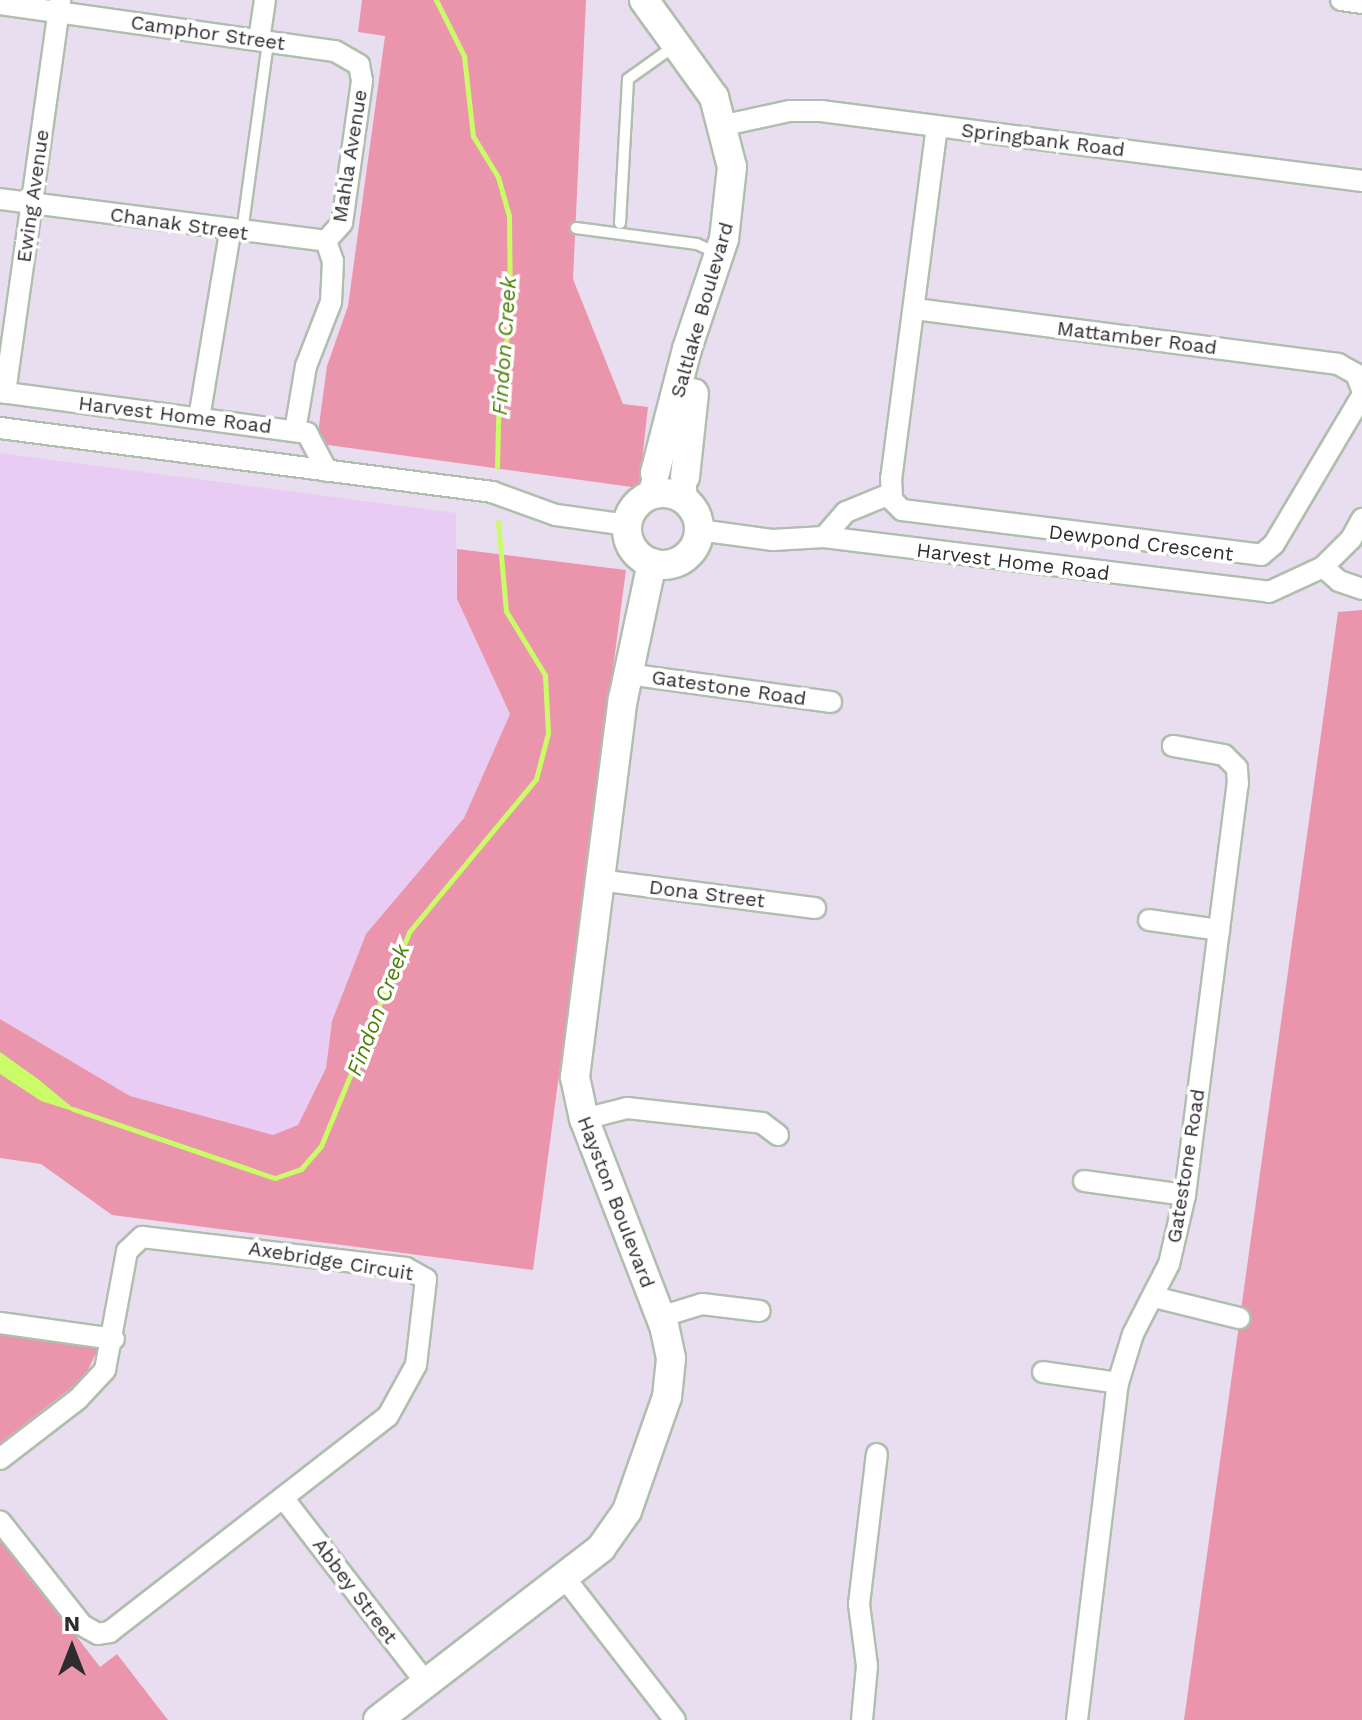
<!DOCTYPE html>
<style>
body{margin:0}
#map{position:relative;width:1362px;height:1720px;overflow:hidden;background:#e9def0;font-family:"Work Sans",sans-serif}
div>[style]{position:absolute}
.education>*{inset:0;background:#e9ccf3}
.green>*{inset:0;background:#eb95ad}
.water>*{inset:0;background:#cafc67}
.stream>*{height:5px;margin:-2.5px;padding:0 2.5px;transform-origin:2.5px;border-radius:2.5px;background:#cafc67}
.roads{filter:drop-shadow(2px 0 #b0beae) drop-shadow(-2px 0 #b0beae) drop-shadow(0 2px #b0beae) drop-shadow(0 -2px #b0beae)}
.lane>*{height:10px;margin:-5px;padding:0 5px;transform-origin:5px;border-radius:5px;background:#fff}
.street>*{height:20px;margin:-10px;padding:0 10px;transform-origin:10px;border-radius:10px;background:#fff}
.secondary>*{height:28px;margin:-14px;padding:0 14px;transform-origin:14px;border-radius:14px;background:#fff}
.secondary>.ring{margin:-14px;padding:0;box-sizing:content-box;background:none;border:28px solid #fff;border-radius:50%}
span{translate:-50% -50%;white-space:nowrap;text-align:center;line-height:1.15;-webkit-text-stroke:7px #fff;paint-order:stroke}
.street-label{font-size:20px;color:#2d2d2d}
.water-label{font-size:22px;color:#4c7f05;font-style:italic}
.north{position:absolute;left:32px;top:1608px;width:80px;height:80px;-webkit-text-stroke:6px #fff;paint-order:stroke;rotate:0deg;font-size:22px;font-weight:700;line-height:32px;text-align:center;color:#2d2d2d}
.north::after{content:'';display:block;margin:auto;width:28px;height:36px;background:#2d2d2d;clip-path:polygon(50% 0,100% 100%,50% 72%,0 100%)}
</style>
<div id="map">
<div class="education">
<div style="clip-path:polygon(0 453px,456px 513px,457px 599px,510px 714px,464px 818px,366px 934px,332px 1021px,326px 1067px,298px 1125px,273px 1135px,130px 1096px,0 1019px)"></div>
</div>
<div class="green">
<div style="clip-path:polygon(362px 0,586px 0,573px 279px,623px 404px,648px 407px,639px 488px,328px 445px,318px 433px,327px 366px,348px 306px,385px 36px,358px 32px)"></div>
<div style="clip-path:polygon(457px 549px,626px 570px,533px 1270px,112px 1215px,41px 1164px,0 1158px,0 1019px,130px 1096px,273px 1135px,298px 1125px,326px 1068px,332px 1021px,366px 934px,464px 818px,510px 714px,457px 599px)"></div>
<div style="clip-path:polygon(1362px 610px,1362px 1720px,1184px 1720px,1338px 612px)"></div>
<div style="clip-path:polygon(0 1334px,99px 1347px,84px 1378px,0 1443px)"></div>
<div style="clip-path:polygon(0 1537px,100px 1667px,117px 1654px,168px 1720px,0 1720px)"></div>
</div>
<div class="water">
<div style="clip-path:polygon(0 1052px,38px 1079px,79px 1113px,41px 1101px,0 1074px)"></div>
</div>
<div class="stream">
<div style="left:436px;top:0;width:63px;rotate:63.4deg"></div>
<div style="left:464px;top:56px;width:81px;rotate:83.6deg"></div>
<div style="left:473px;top:136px;width:48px;rotate:58.6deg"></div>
<div style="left:498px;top:177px;width:41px;rotate:74.2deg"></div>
<div style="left:509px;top:216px;width:102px;rotate:89.4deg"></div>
<div style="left:510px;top:318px;width:68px;rotate:99.3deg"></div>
<div style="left:499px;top:385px;width:82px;rotate:91.4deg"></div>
<div style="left:73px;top:1109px;width:213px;rotate:18.9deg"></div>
<div style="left:275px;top:1178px;width:28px;rotate:-19deg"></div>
<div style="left:301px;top:1169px;width:30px;rotate:-49deg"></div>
<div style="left:321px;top:1146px;width:231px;rotate:-67.6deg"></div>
<div style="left:409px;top:932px;width:199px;rotate:-50.3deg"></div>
<div style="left:536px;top:779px;width:48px;rotate:-75.4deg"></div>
<div style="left:548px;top:733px;width:58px;rotate:-93deg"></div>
<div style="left:545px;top:675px;width:75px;rotate:-121.4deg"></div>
<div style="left:506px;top:611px;width:89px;rotate:-95.1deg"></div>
</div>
<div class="roads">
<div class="lane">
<div style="left:620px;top:223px;width:144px;rotate:-86.8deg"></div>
<div style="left:628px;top:79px;width:55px;rotate:-35.4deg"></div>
<div style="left:576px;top:228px;width:122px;rotate:7.5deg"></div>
<div style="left:697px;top:244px;width:22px;rotate:24deg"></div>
<div style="left:242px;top:232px;width:193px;rotate:-82.2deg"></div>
</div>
<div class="street">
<div style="left:1341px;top:0;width:21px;rotate:8deg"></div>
<div style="left:0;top:4px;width:338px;rotate:8deg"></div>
<div style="left:335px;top:51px;width:28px;rotate:30deg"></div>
<div style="left:359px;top:65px;width:16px;rotate:79deg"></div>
<div style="left:362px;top:81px;width:143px;rotate:98deg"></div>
<div style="left:342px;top:223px;width:24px;rotate:132deg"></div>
<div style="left:326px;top:241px;width:21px;rotate:71deg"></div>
<div style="left:333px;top:261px;width:41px;rotate:92.8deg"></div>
<div style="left:331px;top:302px;width:69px;rotate:111.3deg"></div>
<div style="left:306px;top:366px;width:66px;rotate:99.6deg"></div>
<div style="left:259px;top:40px;width:40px;rotate:-81.5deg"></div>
<div style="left:725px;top:125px;width:66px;rotate:-12.2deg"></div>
<div style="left:790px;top:111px;width:31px"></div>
<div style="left:821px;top:111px;width:546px;rotate:7.37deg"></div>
<div style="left:937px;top:126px;width:355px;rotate:97.4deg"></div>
<div style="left:891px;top:478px;width:22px;rotate:87deg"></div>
<div style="left:892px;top:500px;width:14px;rotate:45deg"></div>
<div style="left:902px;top:510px;width:362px;rotate:7.1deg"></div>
<div style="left:1261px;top:555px;width:17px;rotate:-40deg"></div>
<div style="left:1274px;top:544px;width:172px;rotate:-59.3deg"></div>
<div style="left:0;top:199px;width:329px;rotate:7.3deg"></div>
<div style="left:915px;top:309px;width:427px;rotate:7.4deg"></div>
<div style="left:1338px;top:364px;width:21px;rotate:29deg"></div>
<div style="left:1356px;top:374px;width:17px;rotate:69deg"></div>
<div style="left:0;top:392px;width:310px;rotate:7.6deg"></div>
<div style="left:307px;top:433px;width:43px;rotate:62.2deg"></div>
<div style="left:5px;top:393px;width:397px;rotate:-82deg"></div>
<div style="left:199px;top:418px;width:189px;rotate:-80.5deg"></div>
<div style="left:0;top:428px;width:496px;rotate:7.4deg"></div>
<div style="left:492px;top:492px;width:68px;rotate:19.8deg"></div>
<div style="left:556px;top:515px;width:72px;rotate:8deg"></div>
<div style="left:685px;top:477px;width:25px;rotate:85deg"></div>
<div style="left:647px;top:497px;width:25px;rotate:-72deg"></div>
<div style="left:699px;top:530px;width:75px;rotate:7.7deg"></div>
<div style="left:773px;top:540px;width:51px;rotate:-3.4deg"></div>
<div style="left:824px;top:537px;width:448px;rotate:7deg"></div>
<div style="left:1269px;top:592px;width:60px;rotate:-24.8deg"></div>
<div style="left:1323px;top:567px;width:40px;rotate:-45deg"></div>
<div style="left:1351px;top:539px;width:23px;rotate:-61deg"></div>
<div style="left:824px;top:537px;width:33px;rotate:-49deg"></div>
<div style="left:846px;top:512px;width:48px;rotate:-22.2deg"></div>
<div style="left:1323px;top:567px;width:21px;rotate:41deg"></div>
<div style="left:1339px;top:581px;width:24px;rotate:19deg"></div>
<div style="left:627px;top:674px;width:206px;rotate:7.8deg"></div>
<div style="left:599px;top:880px;width:218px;rotate:7.4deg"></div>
<div style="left:1149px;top:920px;width:71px;rotate:8.1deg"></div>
<div style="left:584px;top:1119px;width:44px;rotate:-14.3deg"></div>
<div style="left:627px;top:1108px;width:136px;rotate:6.3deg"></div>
<div style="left:762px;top:1123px;width:20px;rotate:37deg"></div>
<div style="left:1084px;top:1181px;width:102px;rotate:7.9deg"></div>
<div style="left:1154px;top:1297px;width:88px;rotate:13.9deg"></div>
<div style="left:660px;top:1317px;width:44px;rotate:-17.2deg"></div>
<div style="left:702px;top:1304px;width:58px;rotate:6.9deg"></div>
<div style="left:0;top:1323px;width:115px;rotate:8deg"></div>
<div style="left:1043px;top:1372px;width:76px;rotate:8.3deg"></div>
<div style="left:0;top:1459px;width:98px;rotate:-37.6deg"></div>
<div style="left:78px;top:1399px;width:40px;rotate:-47deg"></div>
<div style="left:105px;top:1370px;width:121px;rotate:-79.5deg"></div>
<div style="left:127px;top:1251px;width:21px;rotate:-43deg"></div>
<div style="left:142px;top:1237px;width:266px;rotate:6.7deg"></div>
<div style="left:406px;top:1268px;width:23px;rotate:29deg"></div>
<div style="left:426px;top:1279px;width:87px;rotate:96.6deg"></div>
<div style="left:416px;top:1365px;width:58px;rotate:118.8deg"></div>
<div style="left:388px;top:1416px;width:352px;rotate:142.2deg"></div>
<div style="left:110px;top:1632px;width:12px;rotate:171deg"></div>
<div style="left:98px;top:1634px;width:18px;rotate:-151deg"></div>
<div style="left:82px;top:1625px;width:132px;rotate:-128.3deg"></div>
<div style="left:284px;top:1499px;width:232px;rotate:52.3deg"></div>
<div style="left:564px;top:1577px;width:181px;rotate:52.2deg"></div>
<div style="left:862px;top:1720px;width:54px;rotate:-84.7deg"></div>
<div style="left:867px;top:1666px;width:63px;rotate:-97.4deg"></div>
<div style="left:859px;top:1604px;width:151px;rotate:-83.2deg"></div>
<div style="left:1077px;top:1720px;width:339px;rotate:-83.1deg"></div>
<div style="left:1118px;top:1383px;width:51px;rotate:-73deg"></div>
<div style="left:1133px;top:1334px;width:79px;rotate:-62.8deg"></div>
<div style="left:1169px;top:1264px;width:71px;rotate:-76.9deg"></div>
<div style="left:1185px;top:1195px;width:414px;rotate:-82.7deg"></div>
<div style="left:1238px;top:784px;width:16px;rotate:-94deg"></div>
<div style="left:1237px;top:768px;width:18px;rotate:-135deg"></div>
<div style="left:1224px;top:755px;width:52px;rotate:-170deg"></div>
</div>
<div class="secondary">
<div style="left:644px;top:0;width:120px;rotate:54.2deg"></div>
<div style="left:714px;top:97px;width:72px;rotate:75.6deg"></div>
<div style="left:732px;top:167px;width:72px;rotate:96.3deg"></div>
<div style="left:724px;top:239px;width:116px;rotate:108.6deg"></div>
<div style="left:687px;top:349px;width:128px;rotate:104.5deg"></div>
<div style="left:685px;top:477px;width:84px;rotate:-83.9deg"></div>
<div class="ring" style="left:627px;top:493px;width:44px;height:44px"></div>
<div style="left:378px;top:1720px;width:282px;rotate:-37.6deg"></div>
<div style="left:601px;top:1548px;width:45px;rotate:-54.9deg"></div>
<div style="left:627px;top:1511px;width:121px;rotate:-70.7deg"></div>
<div style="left:667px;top:1397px;width:39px;rotate:-84deg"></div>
<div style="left:671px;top:1358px;width:33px;rotate:-102deg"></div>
<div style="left:664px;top:1326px;width:222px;rotate:-111.1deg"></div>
<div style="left:584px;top:1119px;width:43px;rotate:-102.1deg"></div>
<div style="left:575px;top:1077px;width:381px;rotate:-82.8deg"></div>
<div style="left:623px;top:699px;width:139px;rotate:-78deg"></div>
</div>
</div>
<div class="street-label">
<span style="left:208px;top:33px;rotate:8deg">Camphor Street</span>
<span style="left:1043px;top:140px;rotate:7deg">Springbank Road</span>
<span style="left:350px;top:156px;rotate:-81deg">Mahla Avenue</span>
<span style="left:33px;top:196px;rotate:-82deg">Ewing Avenue</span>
<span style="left:179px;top:224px;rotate:8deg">Chanak Street</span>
<span style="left:702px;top:310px;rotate:-74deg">Saltlake Boulevard</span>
<span style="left:1137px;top:338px;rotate:7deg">Mattamber Road</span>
<span style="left:175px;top:415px;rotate:7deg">Harvest Home Road</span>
<span style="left:1141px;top:543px;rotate:7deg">Dewpond Crescent</span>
<span style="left:1013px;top:562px;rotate:7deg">Harvest Home Road</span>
<span style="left:729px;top:688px;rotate:8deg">Gatestone Road</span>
<span style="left:707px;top:894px;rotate:7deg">Dona Street</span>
<span style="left:1186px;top:1166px;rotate:-81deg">Gatestone Road</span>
<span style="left:616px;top:1202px;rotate:69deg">Hayston Boulevard</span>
<span style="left:331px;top:1261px;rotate:9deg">Axebridge Circuit</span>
<span style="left:355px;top:1591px;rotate:53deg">Abbey Street</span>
</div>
<div class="water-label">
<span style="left:504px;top:346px;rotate:-86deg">Findon Creek</span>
<span style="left:378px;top:1010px;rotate:-69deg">Findon Creek</span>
</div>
<div class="north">N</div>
</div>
